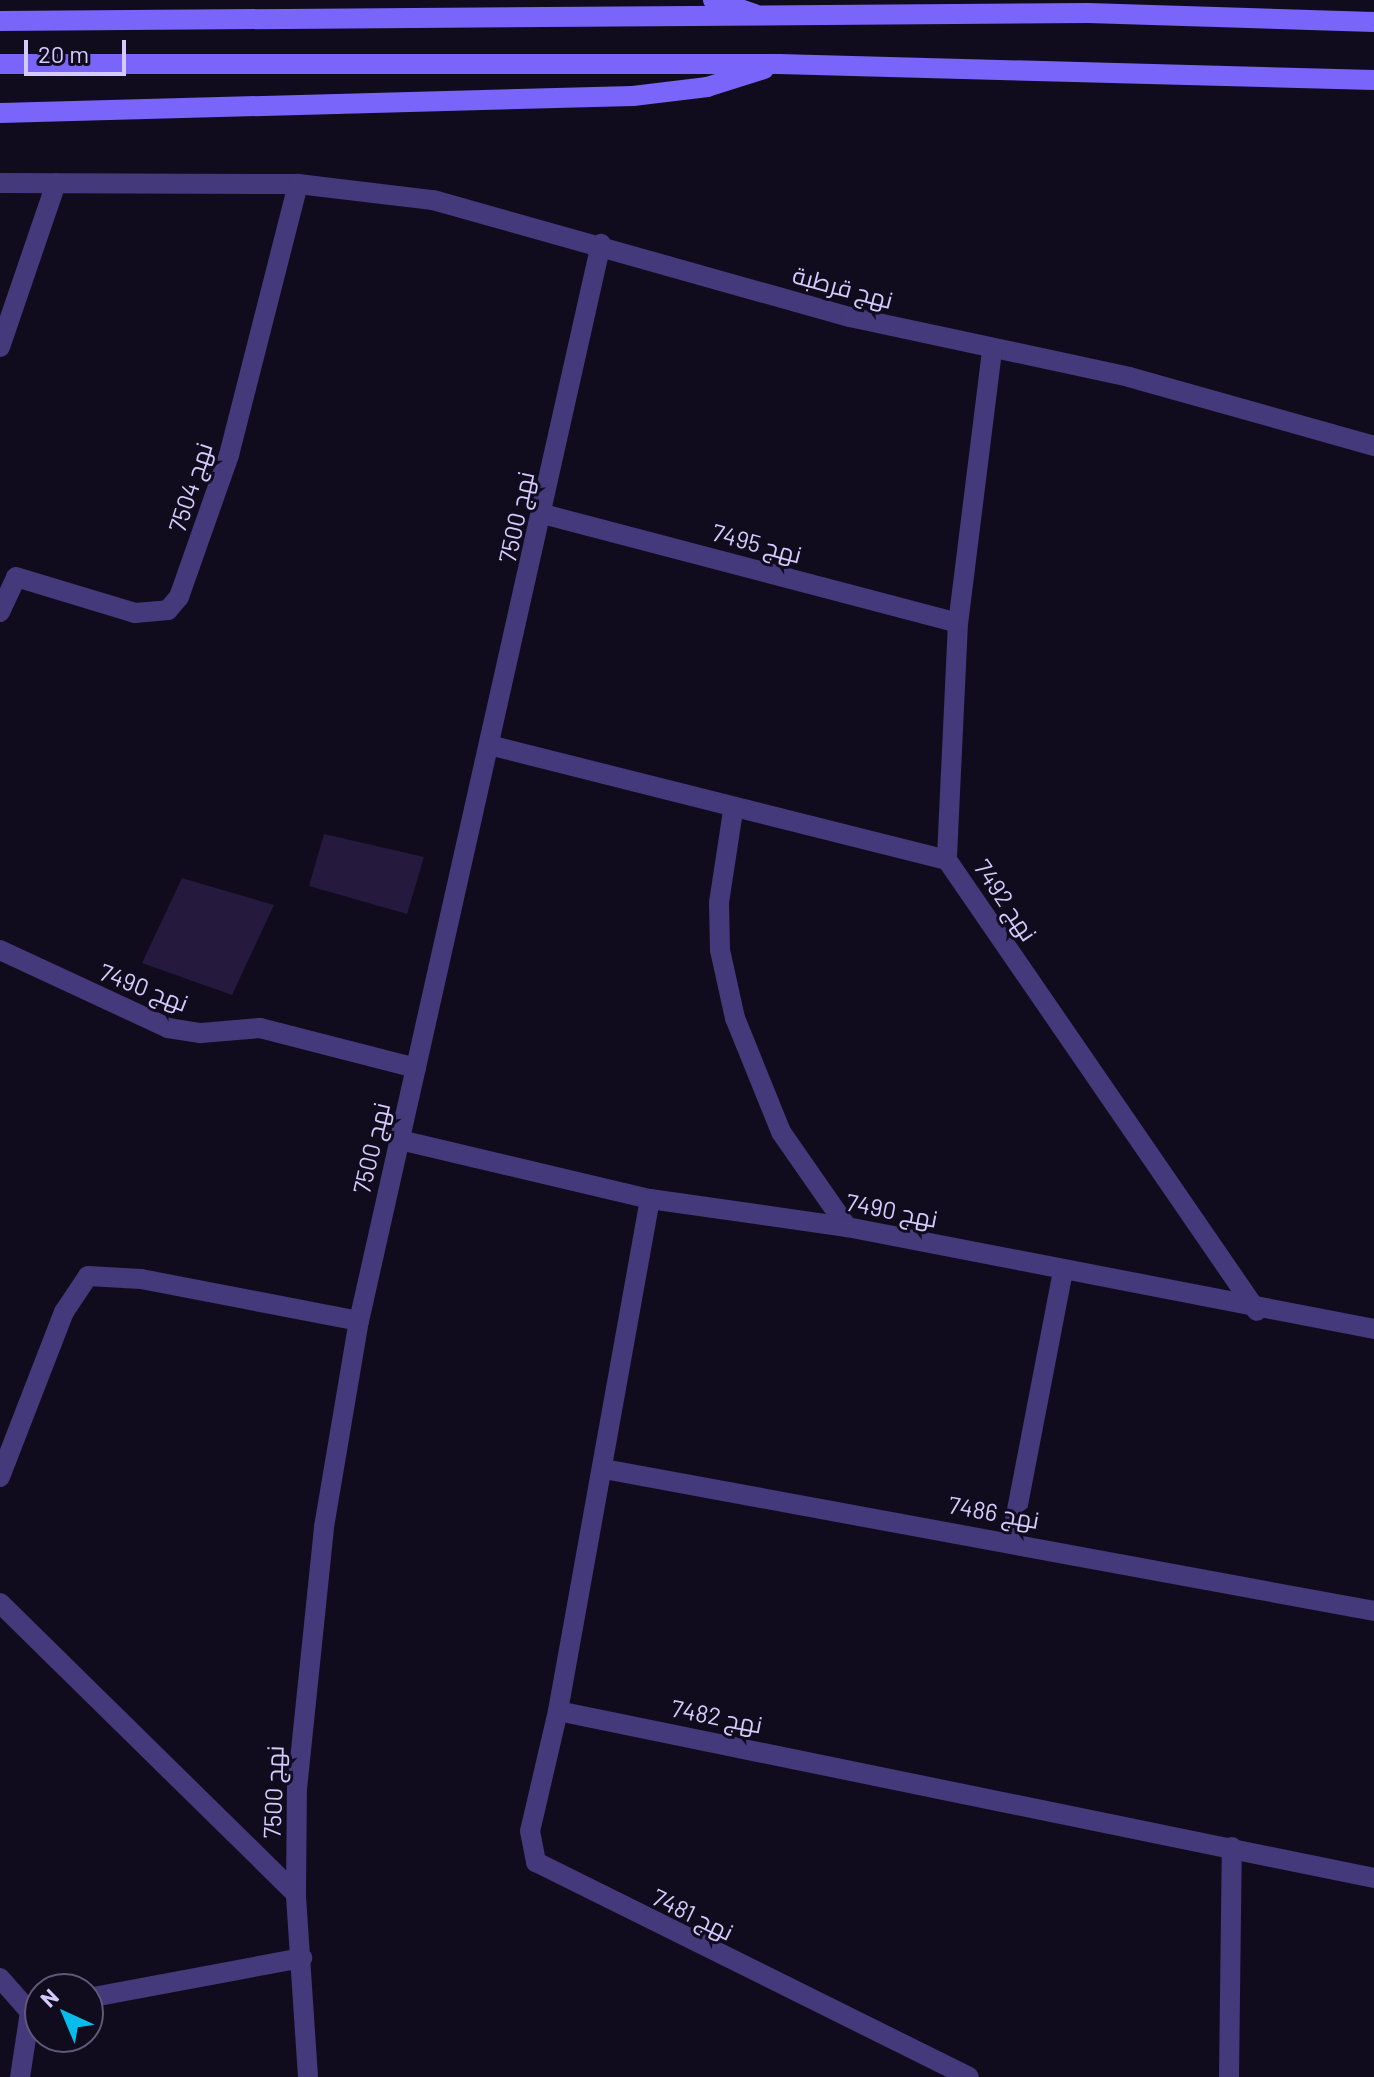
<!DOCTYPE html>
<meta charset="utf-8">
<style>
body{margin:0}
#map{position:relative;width:1374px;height:2077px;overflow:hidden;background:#110c1d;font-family:Barlow,Cairo,sans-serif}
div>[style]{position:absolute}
.building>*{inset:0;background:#25193e}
.street>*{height:20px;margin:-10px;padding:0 10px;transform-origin:10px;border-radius:10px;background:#43397b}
.secondary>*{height:20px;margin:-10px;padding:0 10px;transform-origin:10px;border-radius:10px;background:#7965fa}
span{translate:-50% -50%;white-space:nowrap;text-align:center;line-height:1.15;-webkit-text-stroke:6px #110c1d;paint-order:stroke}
.street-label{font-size:24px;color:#d6cafd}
.north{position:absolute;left:24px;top:1973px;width:80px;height:80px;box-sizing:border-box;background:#110c1d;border:2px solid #605877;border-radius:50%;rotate:316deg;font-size:22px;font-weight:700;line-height:32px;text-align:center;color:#d6cafd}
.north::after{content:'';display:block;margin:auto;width:28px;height:36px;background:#07bced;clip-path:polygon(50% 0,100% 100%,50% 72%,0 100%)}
.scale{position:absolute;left:24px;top:40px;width:102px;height:36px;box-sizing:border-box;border:4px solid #d6cafd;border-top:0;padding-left:10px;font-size:24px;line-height:28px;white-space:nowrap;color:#d6cafd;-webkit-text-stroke:6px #110c1d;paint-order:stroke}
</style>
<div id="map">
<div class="building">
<div style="clip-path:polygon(324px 834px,424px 857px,407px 914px,309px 886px)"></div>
<div style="clip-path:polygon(182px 878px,274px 905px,232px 995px,142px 963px)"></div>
</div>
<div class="street">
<div style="left:0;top:183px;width:298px;rotate:0.2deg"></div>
<div style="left:298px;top:184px;width:136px;rotate:6.8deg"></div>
<div style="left:433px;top:200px;width:433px;rotate:15.7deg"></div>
<div style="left:850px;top:317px;width:285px;rotate:12.1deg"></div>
<div style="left:1129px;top:377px;width:255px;rotate:15.7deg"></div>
<div style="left:0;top:347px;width:173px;rotate:-71.1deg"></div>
<div style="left:992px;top:351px;width:274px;rotate:97.1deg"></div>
<div style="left:958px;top:623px;width:237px;rotate:92.7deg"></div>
<div style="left:947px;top:860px;width:547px;rotate:55.5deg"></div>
<div style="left:543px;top:514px;width:429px;rotate:14.7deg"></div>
<div style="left:0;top:612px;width:38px;rotate:-65deg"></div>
<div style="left:16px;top:577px;width:124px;rotate:16.8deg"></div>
<div style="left:135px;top:613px;width:33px;rotate:-5deg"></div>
<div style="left:168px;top:610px;width:17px;rotate:-50deg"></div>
<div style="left:179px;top:597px;width:151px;rotate:-70.6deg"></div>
<div style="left:229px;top:455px;width:280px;rotate:-75.7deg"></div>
<div style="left:493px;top:746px;width:468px;rotate:14.1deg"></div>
<div style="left:733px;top:811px;width:93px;rotate:98.7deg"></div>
<div style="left:719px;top:903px;width:47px;rotate:88.8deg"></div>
<div style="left:720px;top:950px;width:70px;rotate:77.6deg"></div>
<div style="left:735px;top:1018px;width:123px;rotate:68deg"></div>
<div style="left:781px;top:1132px;width:116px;rotate:55.2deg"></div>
<div style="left:0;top:950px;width:185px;rotate:24.9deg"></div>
<div style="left:168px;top:1028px;width:33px;rotate:9deg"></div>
<div style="left:201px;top:1033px;width:59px;rotate:-4.8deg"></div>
<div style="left:260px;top:1028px;width:161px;rotate:14.4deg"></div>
<div style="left:400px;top:1140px;width:257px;rotate:13.3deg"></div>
<div style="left:650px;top:1199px;width:199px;rotate:8.1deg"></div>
<div style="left:847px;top:1227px;width:537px;rotate:10.95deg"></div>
<div style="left:650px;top:1199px;width:520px;rotate:100.19deg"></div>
<div style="left:558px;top:1711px;width:833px;rotate:11.57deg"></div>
<div style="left:604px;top:1469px;width:783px;rotate:10.45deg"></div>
<div style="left:0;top:1477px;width:177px;rotate:-68.8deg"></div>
<div style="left:64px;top:1312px;width:43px;rotate:-56.3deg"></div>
<div style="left:88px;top:1276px;width:53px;rotate:3.2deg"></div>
<div style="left:141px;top:1279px;width:222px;rotate:10.9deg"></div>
<div style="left:1011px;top:1541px;width:274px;rotate:-79.1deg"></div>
<div style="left:0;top:1603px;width:415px;rotate:44.5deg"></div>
<div style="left:558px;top:1711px;width:123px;rotate:103.1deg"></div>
<div style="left:530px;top:1831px;width:32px;rotate:79deg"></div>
<div style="left:536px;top:1862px;width:483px;rotate:26.4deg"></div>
<div style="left:0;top:1978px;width:45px;rotate:48.6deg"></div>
<div style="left:30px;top:2012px;width:66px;rotate:98.7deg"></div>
<div style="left:88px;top:1998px;width:218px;rotate:-10.6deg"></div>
<div style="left:308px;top:2077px;width:183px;rotate:-93.8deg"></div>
<div style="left:296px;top:1894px;width:105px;rotate:-89.5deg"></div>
<div style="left:297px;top:1789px;width:263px;rotate:-84.1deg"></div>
<div style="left:324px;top:1527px;width:209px;rotate:-80.4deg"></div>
<div style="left:359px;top:1321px;width:1104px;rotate:-77.34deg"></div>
<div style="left:1229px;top:2077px;width:230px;rotate:-89.3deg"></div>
</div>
<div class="secondary">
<div style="left:713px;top:0;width:44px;rotate:18.4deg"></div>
<div style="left:0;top:21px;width:1088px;rotate:-0.42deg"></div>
<div style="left:1088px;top:13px;width:286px;rotate:1.8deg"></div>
<div style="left:0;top:64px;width:779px"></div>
<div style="left:779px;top:64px;width:595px;rotate:1.54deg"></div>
<div style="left:0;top:113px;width:633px;rotate:-1.54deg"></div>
<div style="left:633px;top:96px;width:75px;rotate:-6.9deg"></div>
<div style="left:707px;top:87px;width:60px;rotate:-17.5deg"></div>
</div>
<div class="street-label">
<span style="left:843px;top:287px;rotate:15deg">نهج قرطبة</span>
<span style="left:190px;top:487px;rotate:-72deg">نهج 7504</span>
<span style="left:516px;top:517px;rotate:-78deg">نهج 7500</span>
<span style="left:757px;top:543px;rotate:15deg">نهج 7495</span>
<span style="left:1006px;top:900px;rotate:56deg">نهج 7492</span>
<span style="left:144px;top:987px;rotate:21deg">نهج 7490</span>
<span style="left:371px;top:1148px;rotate:-77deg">نهج 7500</span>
<span style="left:892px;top:1210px;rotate:11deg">نهج 7490</span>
<span style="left:994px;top:1512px;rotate:10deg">نهج 7486</span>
<span style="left:717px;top:1716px;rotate:11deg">نهج 7482</span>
<span style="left:273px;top:1792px;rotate:-88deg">نهج 7500</span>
<span style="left:693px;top:1914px;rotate:26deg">نهج 7481</span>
</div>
<div class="north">N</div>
<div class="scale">20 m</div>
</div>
